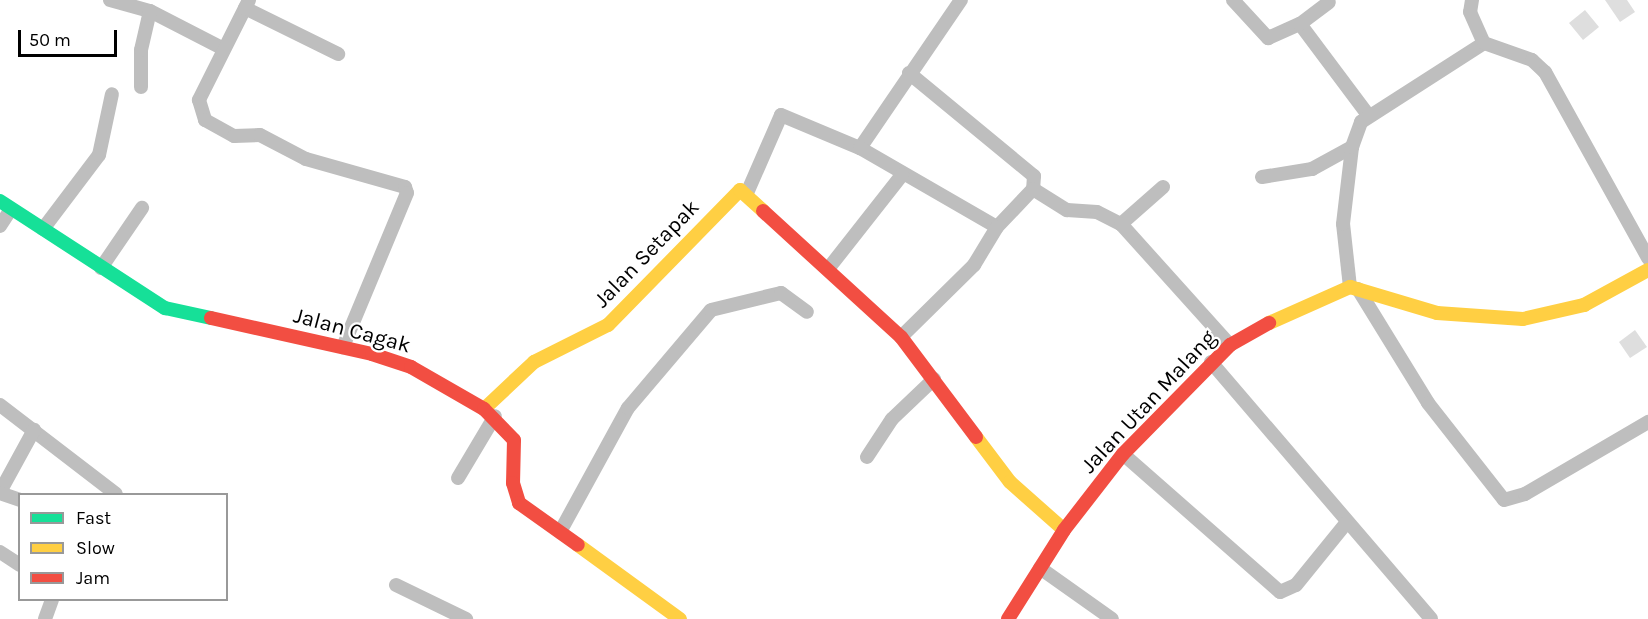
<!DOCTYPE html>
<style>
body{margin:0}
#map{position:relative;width:1648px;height:619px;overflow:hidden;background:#fff;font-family:Karla,sans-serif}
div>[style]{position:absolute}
.building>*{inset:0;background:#dedede}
.street>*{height:14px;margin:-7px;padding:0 7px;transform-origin:7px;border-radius:7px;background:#bebebe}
.fast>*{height:14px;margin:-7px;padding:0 7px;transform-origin:7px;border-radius:7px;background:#16e098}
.slow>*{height:14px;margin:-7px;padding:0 7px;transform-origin:7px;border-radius:7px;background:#ffcf43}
.jam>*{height:14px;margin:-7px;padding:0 7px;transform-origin:7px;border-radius:7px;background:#f24e42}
span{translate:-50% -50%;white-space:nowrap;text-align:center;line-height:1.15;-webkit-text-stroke:4.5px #fff;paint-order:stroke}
.street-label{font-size:22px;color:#000}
.legend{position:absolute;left:18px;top:493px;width:210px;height:108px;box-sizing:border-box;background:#fff;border:2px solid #999;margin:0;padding:8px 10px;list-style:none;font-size:18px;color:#000}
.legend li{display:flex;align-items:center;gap:12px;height:30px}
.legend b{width:30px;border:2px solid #999}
.scale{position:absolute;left:18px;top:30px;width:99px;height:27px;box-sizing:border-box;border:3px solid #000;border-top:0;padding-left:8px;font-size:18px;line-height:21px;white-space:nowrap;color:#000;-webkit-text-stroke:4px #fff;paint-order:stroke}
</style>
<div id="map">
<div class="building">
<div style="clip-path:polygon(1605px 0,1627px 0,1635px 12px,1620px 22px)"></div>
<div style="clip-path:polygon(1585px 10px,1599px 27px,1583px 40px,1569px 23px)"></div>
<div style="clip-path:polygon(1635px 330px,1647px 347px,1630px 358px,1619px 342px)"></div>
</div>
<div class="street">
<div style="left:110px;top:0;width:41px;rotate:15.4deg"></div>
<div style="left:150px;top:11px;width:83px;rotate:27.2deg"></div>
<div style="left:249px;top:0;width:112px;rotate:116.6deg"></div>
<div style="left:199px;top:100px;width:21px;rotate:73deg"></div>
<div style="left:205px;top:120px;width:33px;rotate:29deg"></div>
<div style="left:234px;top:136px;width:26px;rotate:-2deg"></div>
<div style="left:260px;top:135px;width:52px;rotate:27.6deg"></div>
<div style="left:306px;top:159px;width:103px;rotate:15.8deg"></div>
<div style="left:405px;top:187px;width:6px;rotate:72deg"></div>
<div style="left:407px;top:193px;width:167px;rotate:112.6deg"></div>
<div style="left:1233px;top:0;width:52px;rotate:47.4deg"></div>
<div style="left:1268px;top:38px;width:35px;rotate:-24deg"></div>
<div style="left:1300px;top:24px;width:114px;rotate:53.2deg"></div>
<div style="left:1472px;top:0;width:12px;rotate:99deg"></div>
<div style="left:1470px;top:12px;width:34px;rotate:66deg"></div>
<div style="left:245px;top:8px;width:104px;rotate:26.3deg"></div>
<div style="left:1300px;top:24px;width:36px;rotate:-37deg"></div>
<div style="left:909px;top:73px;width:162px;rotate:39.5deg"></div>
<div style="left:1034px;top:176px;width:13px;rotate:94deg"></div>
<div style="left:141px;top:87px;width:37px;rotate:-90deg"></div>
<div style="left:141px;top:50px;width:40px;rotate:-77deg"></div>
<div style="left:860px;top:148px;width:179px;rotate:-55.7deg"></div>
<div style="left:1262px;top:177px;width:51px;rotate:-9.1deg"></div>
<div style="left:1312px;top:169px;width:46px;rotate:-28.8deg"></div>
<div style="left:747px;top:193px;width:85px;rotate:-66.4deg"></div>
<div style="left:781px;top:115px;width:86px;rotate:22.7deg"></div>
<div style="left:860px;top:148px;width:158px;rotate:30deg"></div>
<div style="left:997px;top:227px;width:52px;rotate:-46.5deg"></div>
<div style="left:1033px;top:189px;width:40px;rotate:32deg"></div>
<div style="left:1067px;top:210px;width:30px;rotate:4deg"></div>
<div style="left:1097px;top:212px;width:27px;rotate:27deg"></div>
<div style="left:1121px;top:224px;width:56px;rotate:-41.4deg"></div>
<div style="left:1121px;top:224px;width:163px;rotate:48deg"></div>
<div style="left:0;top:226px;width:20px;rotate:-57deg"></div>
<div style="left:43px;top:229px;width:93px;rotate:-52.9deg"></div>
<div style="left:99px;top:155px;width:62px;rotate:-78deg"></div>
<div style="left:101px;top:268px;width:73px;rotate:-55.7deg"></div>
<div style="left:828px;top:269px;width:120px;rotate:-51.8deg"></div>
<div style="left:1350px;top:287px;width:63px;rotate:-96.3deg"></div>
<div style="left:1343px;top:224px;width:78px;rotate:-83.3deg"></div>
<div style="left:1352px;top:147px;width:27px;rotate:-70deg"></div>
<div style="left:1361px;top:122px;width:146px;rotate:-32.7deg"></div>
<div style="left:1484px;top:43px;width:51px;rotate:19.5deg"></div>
<div style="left:1532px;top:60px;width:18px;rotate:43deg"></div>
<div style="left:1545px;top:72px;width:213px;rotate:61deg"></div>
<div style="left:1358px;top:289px;width:134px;rotate:58.4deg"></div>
<div style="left:1428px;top:403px;width:123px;rotate:51.9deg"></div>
<div style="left:1504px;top:500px;width:22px;rotate:-16deg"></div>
<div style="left:1525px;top:494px;width:143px;rotate:-30.3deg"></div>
<div style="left:901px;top:337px;width:103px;rotate:-44.6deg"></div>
<div style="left:974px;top:265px;width:44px;rotate:-58.8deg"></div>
<div style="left:1211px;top:362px;width:338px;rotate:49.4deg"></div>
<div style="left:0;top:405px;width:146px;rotate:37.5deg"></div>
<div style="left:1123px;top:454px;width:209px;rotate:41.3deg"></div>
<div style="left:1280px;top:592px;width:17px;rotate:-24deg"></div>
<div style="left:1296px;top:585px;width:81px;rotate:-51deg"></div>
<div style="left:867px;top:457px;width:45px;rotate:-56.7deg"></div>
<div style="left:892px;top:419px;width:58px;rotate:-43.6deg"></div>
<div style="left:458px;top:478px;width:72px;rotate:-59.2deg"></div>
<div style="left:0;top:492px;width:71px;rotate:-61.3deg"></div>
<div style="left:0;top:493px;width:21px;rotate:19deg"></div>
<div style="left:560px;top:532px;width:141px;rotate:-61.3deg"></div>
<div style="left:628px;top:408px;width:128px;rotate:-49.7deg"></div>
<div style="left:711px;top:310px;width:72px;rotate:-13.7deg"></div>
<div style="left:781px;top:293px;width:32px;rotate:36deg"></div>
<div style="left:0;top:552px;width:24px;rotate:33deg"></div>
<div style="left:1040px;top:568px;width:88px;rotate:35.3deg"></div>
<div style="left:396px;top:585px;width:78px;rotate:25.9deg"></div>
<div style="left:45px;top:619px;width:20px;rotate:-70deg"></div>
</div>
<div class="fast">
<div style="left:0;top:201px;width:197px;rotate:33deg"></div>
<div style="left:165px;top:308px;width:47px;rotate:12.3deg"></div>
</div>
<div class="slow">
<div style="left:1269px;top:323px;width:89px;rotate:-24deg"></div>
<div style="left:1350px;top:287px;width:91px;rotate:16.6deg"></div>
<div style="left:1437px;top:313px;width:86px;rotate:4deg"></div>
<div style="left:1523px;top:319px;width:63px;rotate:-12.9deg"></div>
<div style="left:1584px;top:305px;width:73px;rotate:-28.7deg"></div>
<div style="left:484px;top:409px;width:69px;rotate:-43.2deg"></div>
<div style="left:534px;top:362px;width:83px;rotate:-26.6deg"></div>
<div style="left:608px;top:325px;width:189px;rotate:-45.6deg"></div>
<div style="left:740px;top:190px;width:31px;rotate:42deg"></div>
<div style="left:976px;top:437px;width:56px;rotate:52.9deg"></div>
<div style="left:1010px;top:482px;width:72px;rotate:41.6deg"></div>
<div style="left:578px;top:545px;width:126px;rotate:36deg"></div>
</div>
<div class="jam">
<div style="left:763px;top:211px;width:187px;rotate:42.4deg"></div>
<div style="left:901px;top:337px;width:125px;rotate:53.1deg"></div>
<div style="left:211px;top:318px;width:165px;rotate:12.6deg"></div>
<div style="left:372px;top:354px;width:41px;rotate:18.4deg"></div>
<div style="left:411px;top:367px;width:84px;rotate:29.9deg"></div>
<div style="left:484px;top:409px;width:43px;rotate:45.9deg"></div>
<div style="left:514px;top:440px;width:43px;rotate:91.3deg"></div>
<div style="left:513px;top:483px;width:21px;rotate:73deg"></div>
<div style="left:519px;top:503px;width:72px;rotate:35.4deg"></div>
<div style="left:1008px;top:619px;width:105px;rotate:-57.8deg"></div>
<div style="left:1064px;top:530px;width:96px;rotate:-52.2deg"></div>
<div style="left:1123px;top:454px;width:153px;rotate:-45.5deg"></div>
<div style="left:1230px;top:345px;width:45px;rotate:-29.4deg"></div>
</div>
<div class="street-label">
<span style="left:647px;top:254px;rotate:-46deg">Jalan Setapak</span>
<span style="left:352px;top:331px;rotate:15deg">Jalan Cagak</span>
<span style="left:1149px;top:402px;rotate:-47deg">Jalan Utan Malang</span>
</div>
<ul class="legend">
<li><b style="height:8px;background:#16e098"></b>Fast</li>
<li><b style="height:8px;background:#ffcf43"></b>Slow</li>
<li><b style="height:8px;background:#f24e42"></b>Jam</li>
</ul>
<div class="scale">50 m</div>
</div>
